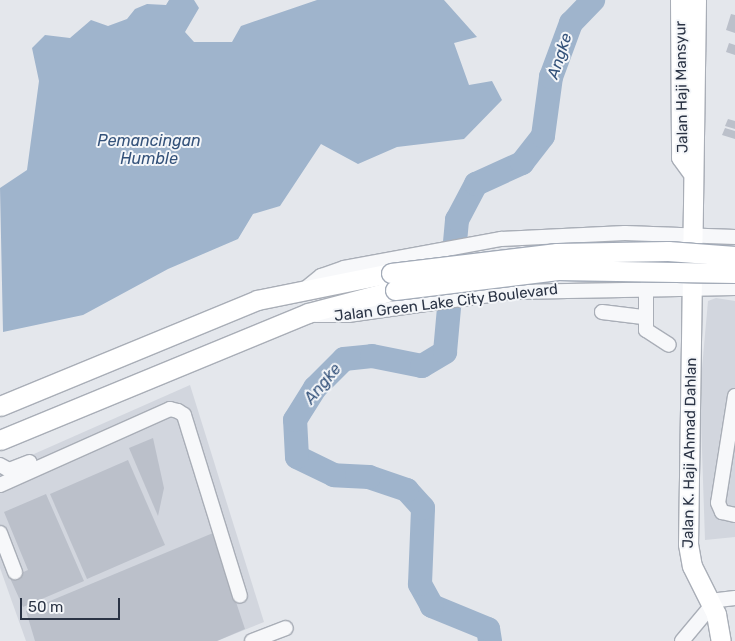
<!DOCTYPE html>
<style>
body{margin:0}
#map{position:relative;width:735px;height:641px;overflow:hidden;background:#e4e7ec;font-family:Rubik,sans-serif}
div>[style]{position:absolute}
.built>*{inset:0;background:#d2d6de}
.water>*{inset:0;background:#9fb4cc}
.river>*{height:24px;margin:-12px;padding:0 12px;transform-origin:12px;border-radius:12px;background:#9fb4cc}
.building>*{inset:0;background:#bbc0ca}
.roads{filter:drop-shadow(1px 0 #a9aeb7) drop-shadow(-1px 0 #a9aeb7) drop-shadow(0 1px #a9aeb7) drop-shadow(0 -1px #a9aeb7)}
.minor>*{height:14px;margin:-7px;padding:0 7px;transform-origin:7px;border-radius:7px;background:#f7f8fa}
.major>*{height:19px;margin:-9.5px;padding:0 9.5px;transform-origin:9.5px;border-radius:9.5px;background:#fff}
.bridges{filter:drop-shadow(1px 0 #a3abb8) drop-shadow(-1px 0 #a3abb8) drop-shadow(0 1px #a3abb8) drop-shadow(0 -1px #a3abb8)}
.major-bridge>*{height:19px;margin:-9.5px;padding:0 9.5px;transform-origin:9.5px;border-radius:9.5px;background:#fff}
span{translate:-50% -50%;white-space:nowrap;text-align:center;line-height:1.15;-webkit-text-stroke:4px #f4f6f9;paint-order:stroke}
.street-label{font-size:15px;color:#2b3445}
.water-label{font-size:16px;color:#34527a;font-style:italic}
.scale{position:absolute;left:20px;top:598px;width:100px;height:22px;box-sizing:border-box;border:2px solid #2b3445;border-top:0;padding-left:6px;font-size:15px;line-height:18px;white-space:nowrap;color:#2b3445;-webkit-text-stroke:4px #f4f6f9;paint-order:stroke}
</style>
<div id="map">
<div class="built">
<div style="clip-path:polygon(716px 298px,735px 301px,735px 537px,705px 540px,700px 391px,708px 301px)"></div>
<div style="clip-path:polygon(190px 385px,264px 622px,217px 641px,26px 641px,0 568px,0 469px)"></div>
</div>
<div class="water">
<div style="clip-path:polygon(169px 0,194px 0,199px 8px,185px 32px,194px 42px,232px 42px,241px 26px,317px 0,444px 0,477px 37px,454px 43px,469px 85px,492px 81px,502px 100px,464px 139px,397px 147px,358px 164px,321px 144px,280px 206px,253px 214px,238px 239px,168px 269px,83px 315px,3px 332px,0 188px,27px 170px,39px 81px,32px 48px,45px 35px,70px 38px,91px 20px,108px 26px,127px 19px,135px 9px,147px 4px,166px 5px)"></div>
</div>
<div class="river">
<div style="left:490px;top:641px;width:12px;rotate:-99deg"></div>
<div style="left:488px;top:629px;width:61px;rotate:-157.7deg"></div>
<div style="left:432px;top:606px;width:25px;rotate:-119deg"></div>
<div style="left:420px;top:584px;width:76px;rotate:-87.7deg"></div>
<div style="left:423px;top:508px;width:24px;rotate:-132deg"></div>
<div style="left:407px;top:490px;width:40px;rotate:-161.1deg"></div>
<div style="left:369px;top:477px;width:35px;rotate:-177deg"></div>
<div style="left:334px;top:475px;width:41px;rotate:-154.1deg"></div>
<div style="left:297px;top:457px;width:37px;rotate:-93deg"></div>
<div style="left:295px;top:420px;width:38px;rotate:-58deg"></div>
<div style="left:315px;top:388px;width:41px;rotate:-45deg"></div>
<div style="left:344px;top:359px;width:28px;rotate:-6deg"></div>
<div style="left:372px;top:356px;width:51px;rotate:11.3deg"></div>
<div style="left:422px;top:366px;width:27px;rotate:-31deg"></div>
<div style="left:445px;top:352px;width:133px;rotate:-84.8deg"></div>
<div style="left:457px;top:220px;width:41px;rotate:-62.2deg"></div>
<div style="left:476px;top:184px;width:51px;rotate:-24.5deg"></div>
<div style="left:522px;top:163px;width:34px;rotate:-52deg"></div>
<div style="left:543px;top:136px;width:60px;rotate:-82.3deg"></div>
<div style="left:551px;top:77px;width:58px;rotate:-69.7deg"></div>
<div style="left:571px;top:23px;width:32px;rotate:-46deg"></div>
</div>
<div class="building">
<div style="clip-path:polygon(731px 14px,735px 15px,735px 33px,726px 30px)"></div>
<div style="clip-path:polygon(729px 43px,735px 45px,735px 55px,726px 52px)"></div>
<div style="clip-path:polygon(728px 119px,735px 121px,735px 129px,725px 126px)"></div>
<div style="clip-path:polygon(725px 128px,735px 131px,735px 139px,722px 135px)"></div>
<div style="clip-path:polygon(153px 438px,164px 488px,158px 516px,129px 448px)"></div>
<div style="clip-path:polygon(128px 460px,165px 545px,87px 579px,50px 494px)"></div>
<div style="clip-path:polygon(46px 494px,84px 581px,23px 607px,10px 578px,28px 570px,4px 512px)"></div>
<div style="clip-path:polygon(213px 533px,245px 629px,217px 641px,35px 641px,26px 611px)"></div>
</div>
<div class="roads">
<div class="minor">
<div style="left:646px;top:287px;width:43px;rotate:90deg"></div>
<div style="left:646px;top:330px;width:27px;rotate:33deg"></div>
<div style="left:305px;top:289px;width:21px;rotate:-39deg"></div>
<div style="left:321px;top:276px;width:24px;rotate:-19deg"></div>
<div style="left:344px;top:268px;width:160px;rotate:-10.5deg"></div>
<div style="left:501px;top:239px;width:124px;rotate:-2.8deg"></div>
<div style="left:625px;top:233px;width:110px;rotate:2.1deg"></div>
<div style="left:602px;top:312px;width:41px;rotate:7deg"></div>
<div style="left:316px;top:315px;width:32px"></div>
<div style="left:348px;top:315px;width:166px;rotate:-8deg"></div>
<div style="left:512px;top:292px;width:223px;rotate:-1deg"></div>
<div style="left:735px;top:396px;width:108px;rotate:99deg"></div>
<div style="left:718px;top:503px;width:10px;rotate:66deg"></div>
<div style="left:722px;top:512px;width:13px;rotate:13deg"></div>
<div style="left:0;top:465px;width:10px;rotate:29deg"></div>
<div style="left:9px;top:470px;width:22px;rotate:-21deg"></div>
<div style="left:0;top:485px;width:186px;rotate:-24.1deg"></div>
<div style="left:170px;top:409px;width:8px;rotate:14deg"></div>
<div style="left:178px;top:411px;width:7px;rotate:34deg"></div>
<div style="left:184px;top:415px;width:189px;rotate:72.8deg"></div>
<div style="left:0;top:533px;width:42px;rotate:69deg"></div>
<div style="left:710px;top:601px;width:25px;rotate:-7deg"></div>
<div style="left:252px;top:641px;width:36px;rotate:-21deg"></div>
<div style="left:682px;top:641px;width:47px;rotate:-50.2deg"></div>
</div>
<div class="major">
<div style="left:680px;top:0;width:157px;rotate:89.6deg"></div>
<div style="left:681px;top:157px;width:17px;rotate:54deg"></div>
<div style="left:696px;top:0;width:544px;rotate:90.84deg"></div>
<div style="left:688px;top:544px;width:22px;rotate:80deg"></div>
<div style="left:692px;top:566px;width:54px;rotate:63.4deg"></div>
<div style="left:716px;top:614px;width:27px;rotate:80deg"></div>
<div style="left:0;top:406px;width:278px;rotate:-22.4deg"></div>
<div style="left:257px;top:300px;width:137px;rotate:-11.4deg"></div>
<div style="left:0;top:440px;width:333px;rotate:-22.4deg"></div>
<div style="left:308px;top:313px;width:90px;rotate:-14.8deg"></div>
</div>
</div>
<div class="bridges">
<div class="major-bridge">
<div style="left:391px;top:273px;width:167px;rotate:-6.9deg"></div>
<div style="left:557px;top:253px;width:111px;rotate:-1deg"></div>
<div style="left:668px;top:251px;width:67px;rotate:4.3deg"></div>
<div style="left:395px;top:290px;width:164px;rotate:-7deg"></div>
<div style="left:558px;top:270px;width:177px;rotate:1deg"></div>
</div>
</div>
<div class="street-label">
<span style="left:682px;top:87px;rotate:-91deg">Jalan Haji Mansyur</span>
<span style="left:446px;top:303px;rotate:-7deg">Jalan Green Lake City Boulevard</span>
<span style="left:690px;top:453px;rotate:-89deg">Jalan K. Haji Ahmad Dahlan</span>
</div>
<div class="water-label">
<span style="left:560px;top:56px;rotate:-72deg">Angke</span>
<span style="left:149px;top:150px">Pemancingan<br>Humble</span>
<span style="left:323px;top:384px;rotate:-50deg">Angke</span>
</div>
<div class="scale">50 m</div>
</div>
